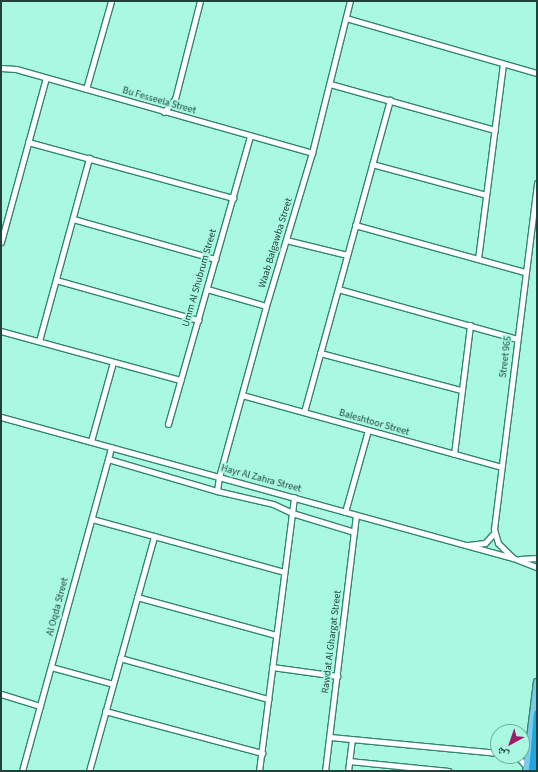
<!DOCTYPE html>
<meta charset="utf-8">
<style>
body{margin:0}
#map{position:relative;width:538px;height:772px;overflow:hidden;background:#a8f9e0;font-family:"Source Sans 3","Noto Naskh Arabic",sans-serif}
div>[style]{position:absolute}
.roads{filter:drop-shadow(1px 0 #348570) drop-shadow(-1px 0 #348570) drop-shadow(0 1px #348570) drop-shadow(0 -1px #348570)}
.minor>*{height:5px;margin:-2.5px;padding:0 2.5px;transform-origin:2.5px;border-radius:2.5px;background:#fff}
.major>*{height:6px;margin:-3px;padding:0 3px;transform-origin:3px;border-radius:3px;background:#7acaec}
.highway>*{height:7px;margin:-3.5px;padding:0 3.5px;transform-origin:3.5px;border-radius:3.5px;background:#21a7df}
span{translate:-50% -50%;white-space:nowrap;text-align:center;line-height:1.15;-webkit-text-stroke:3.5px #a8f9e0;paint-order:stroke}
.street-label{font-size:10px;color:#214239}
.frame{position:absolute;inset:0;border:2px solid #214239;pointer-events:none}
.north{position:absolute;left:490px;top:724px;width:40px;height:40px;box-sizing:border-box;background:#a8f9e0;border:1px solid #72b09d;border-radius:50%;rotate:220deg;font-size:11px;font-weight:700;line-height:16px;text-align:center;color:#214239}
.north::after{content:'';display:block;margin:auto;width:14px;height:18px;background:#a21a65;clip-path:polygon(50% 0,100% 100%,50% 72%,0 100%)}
</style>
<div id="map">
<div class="roads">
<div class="minor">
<div style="left:346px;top:18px;width:199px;rotate:16.1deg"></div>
<div style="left:1px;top:68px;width:15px;rotate:4deg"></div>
<div style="left:16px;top:69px;width:308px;rotate:15.8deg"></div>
<div style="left:330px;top:84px;width:171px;rotate:15.6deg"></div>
<div style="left:86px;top:89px;width:91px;rotate:-74.1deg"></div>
<div style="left:164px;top:112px;width:17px;rotate:-50deg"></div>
<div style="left:175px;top:99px;width:101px;rotate:-75.7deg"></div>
<div style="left:28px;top:142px;width:213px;rotate:15.3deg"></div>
<div style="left:372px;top:164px;width:118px;rotate:15.2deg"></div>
<div style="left:73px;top:219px;width:148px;rotate:15.7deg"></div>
<div style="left:355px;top:225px;width:176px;rotate:15.5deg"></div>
<div style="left:286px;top:240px;width:63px;rotate:13.8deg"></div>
<div style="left:1px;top:242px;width:170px;rotate:-74.7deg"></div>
<div style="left:478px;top:259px;width:196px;rotate:-82.7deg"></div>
<div style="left:56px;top:280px;width:148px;rotate:15.7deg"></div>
<div style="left:207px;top:289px;width:61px;rotate:16.1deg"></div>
<div style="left:338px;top:289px;width:186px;rotate:15.6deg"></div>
<div style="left:1px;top:331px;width:186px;rotate:15.3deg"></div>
<div style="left:39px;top:341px;width:190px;rotate:-74.7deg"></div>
<div style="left:320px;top:353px;width:146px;rotate:14.7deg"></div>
<div style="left:242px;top:395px;width:269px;rotate:15.5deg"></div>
<div style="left:304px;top:412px;width:324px;rotate:-74.6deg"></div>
<div style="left:1px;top:417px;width:531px;rotate:15.4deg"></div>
<div style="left:513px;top:558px;width:26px;rotate:21deg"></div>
<div style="left:168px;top:424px;width:298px;rotate:-74.1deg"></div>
<div style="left:91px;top:441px;width:82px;rotate:-74.4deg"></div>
<div style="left:454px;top:454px;width:130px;rotate:-82.9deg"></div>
<div style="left:108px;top:459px;width:114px;rotate:16.4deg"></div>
<div style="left:217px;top:491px;width:57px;rotate:13.1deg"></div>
<div style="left:273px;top:504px;width:21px;rotate:25deg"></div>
<div style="left:292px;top:513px;width:65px;rotate:17deg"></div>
<div style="left:217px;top:491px;width:14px;rotate:-82deg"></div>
<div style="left:219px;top:477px;width:177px;rotate:-74.6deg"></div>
<div style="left:266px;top:306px;width:160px;rotate:-73.3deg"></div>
<div style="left:312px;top:153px;width:157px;rotate:-76deg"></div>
<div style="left:345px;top:512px;width:85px;rotate:-74.3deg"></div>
<div style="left:92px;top:519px;width:199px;rotate:15.4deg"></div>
<div style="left:468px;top:545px;width:17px;rotate:-7deg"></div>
<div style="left:485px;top:543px;width:13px;rotate:-48deg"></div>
<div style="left:513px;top:558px;width:21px;rotate:-135deg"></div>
<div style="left:498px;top:543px;width:15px;rotate:-106deg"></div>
<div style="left:494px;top:529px;width:349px;rotate:-82.9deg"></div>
<div style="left:520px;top:559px;width:17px;rotate:-3deg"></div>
<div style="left:137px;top:597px;width:144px;rotate:15.3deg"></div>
<div style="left:120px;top:658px;width:154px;rotate:15.5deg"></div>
<div style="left:51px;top:667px;width:64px;rotate:15.3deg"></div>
<div style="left:272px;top:667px;width:66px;rotate:7.9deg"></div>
<div style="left:1px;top:694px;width:41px;rotate:17.1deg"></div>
<div style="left:105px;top:711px;width:163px;rotate:15deg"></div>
<div style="left:330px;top:737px;width:169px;rotate:5.4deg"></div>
<div style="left:522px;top:751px;width:9px;rotate:-49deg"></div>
<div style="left:517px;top:756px;width:13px;rotate:48deg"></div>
<div style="left:349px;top:761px;width:100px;rotate:5.7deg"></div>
<div style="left:22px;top:771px;width:336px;rotate:-74.6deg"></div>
<div style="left:89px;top:771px;width:244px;rotate:-74.5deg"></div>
<div style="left:259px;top:771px;width:276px;rotate:-82.7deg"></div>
<div style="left:325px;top:771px;width:258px;rotate:-83.1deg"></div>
<div style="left:348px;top:771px;width:32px;rotate:-83deg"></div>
</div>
<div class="major">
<div style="left:526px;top:771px;width:90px;rotate:-83deg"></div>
</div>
<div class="highway">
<div style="left:532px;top:771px;width:58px;rotate:-85.1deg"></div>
</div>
</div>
<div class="street-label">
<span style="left:159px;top:101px;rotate:16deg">Bu Fesseela Street</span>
<span style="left:276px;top:243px;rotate:-73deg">Waab Balgawba Street</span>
<span style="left:200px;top:278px;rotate:-74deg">Umm Al Shubrum Street</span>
<span style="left:506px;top:357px;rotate:-83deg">Street 965</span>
<span style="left:374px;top:423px;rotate:16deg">Baleshtoor Street</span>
<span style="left:261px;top:479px;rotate:15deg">Hayr Al Zahra Street</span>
<span style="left:58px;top:607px;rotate:-75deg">Al Oqda Street</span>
<span style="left:332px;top:642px;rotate:-83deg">Rawdat Al Ghargat Street</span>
</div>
<div class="frame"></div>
<div class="north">ش</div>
</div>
